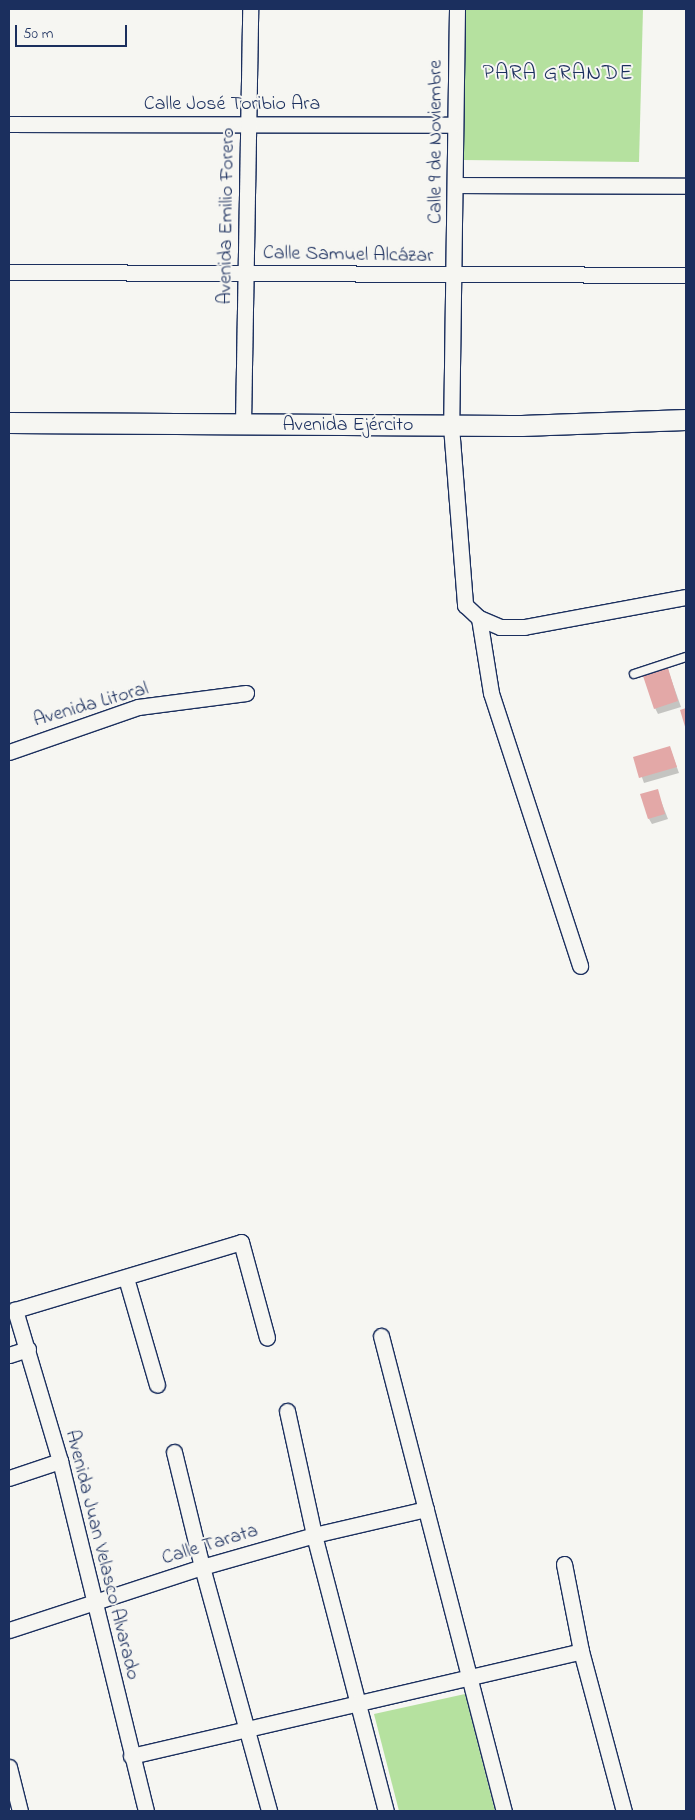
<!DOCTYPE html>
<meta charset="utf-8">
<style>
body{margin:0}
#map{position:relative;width:695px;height:1820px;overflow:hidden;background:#f6f6f2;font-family:"Indie Flower",sans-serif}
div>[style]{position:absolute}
.green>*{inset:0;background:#b5e19f}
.shadow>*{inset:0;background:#0003}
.building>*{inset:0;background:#e3a8a7}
.roads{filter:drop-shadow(1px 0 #1b2f5e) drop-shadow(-1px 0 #1b2f5e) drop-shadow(0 1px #1b2f5e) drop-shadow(0 -1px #1b2f5e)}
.lane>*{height:8px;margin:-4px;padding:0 4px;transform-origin:4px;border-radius:4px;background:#f6f6f2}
.street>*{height:15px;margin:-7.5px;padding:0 7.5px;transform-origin:7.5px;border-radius:7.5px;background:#f6f6f2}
.secondary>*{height:20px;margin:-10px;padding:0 10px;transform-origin:10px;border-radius:10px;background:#f6f6f2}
span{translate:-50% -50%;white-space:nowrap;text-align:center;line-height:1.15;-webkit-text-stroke:4px #f6f6f2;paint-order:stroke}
.street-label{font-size:20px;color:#1b2f5e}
.quarter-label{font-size:22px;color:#1b2f5e;letter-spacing:1px}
.frame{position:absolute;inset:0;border:10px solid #1b2f5e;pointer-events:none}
.scale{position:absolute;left:15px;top:25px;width:112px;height:22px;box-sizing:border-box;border:2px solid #1b2f5e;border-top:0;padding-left:6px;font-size:15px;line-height:18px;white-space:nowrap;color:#1b2f5e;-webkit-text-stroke:4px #f6f6f2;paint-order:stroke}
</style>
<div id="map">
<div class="green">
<div style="clip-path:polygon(465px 9px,643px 9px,639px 162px,462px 160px)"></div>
<div style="clip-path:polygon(465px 1694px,495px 1811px,399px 1811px,374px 1714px)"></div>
</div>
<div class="shadow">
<div style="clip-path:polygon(668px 670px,681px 707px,658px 714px,655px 708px)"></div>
<div style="clip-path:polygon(670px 748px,679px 773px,644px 783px,635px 758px)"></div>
<div style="clip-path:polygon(657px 791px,668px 819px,652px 824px,649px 819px)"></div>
</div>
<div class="building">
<div style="clip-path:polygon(668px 668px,678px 701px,654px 709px,643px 676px)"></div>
<div style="clip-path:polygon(686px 708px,686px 730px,680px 710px)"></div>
<div style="clip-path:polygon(670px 746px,677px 767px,639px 778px,633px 757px)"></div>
<div style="clip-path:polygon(658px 789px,665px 814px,648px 819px,640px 794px)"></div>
</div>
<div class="roads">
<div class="lane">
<div style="left:634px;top:674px;width:55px;rotate:-18.1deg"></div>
</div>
<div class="street">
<div style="left:457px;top:9px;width:417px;rotate:90.8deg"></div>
<div style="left:451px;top:426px;width:180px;rotate:85.5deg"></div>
<div style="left:465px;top:605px;width:19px;rotate:43deg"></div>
<div style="left:479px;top:618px;width:23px;rotate:23deg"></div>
<div style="left:500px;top:627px;width:24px"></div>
<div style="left:524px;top:627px;width:165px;rotate:-10.5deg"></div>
<div style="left:9px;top:124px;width:446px;rotate:0.1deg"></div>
<div style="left:455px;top:185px;width:231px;rotate:0.2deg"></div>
<div style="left:9px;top:272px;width:677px;rotate:0.25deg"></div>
<div style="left:243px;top:424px;width:415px;rotate:-89deg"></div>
<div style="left:479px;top:618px;width:76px;rotate:80.9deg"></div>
<div style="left:491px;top:693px;width:287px;rotate:71.9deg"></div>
<div style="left:9px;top:752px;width:137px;rotate:-19.2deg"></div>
<div style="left:138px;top:707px;width:109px;rotate:-7.4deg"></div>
<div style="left:126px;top:1278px;width:111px;rotate:73.8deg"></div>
<div style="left:381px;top:1336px;width:491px;rotate:75.5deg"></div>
<div style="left:9px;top:1355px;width:20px;rotate:-18deg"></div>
<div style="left:287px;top:1411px;width:127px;rotate:77.7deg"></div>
<div style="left:314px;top:1535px;width:285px;rotate:75.4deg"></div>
<div style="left:174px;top:1452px;width:118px;rotate:76.3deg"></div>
<div style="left:202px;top:1567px;width:253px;rotate:74.6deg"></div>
<div style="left:9px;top:1478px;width:54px;rotate:-18.4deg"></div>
<div style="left:564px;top:1564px;width:89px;rotate:78.9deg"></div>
<div style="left:581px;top:1651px;width:166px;rotate:75deg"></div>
<div style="left:9px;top:1630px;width:203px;rotate:-18.1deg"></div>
<div style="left:202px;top:1567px;width:116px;rotate:-15.9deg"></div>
<div style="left:314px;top:1535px;width:115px;rotate:-13.1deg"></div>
<div style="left:131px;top:1756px;width:462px;rotate:-13.1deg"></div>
<div style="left:9px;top:1767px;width:45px;rotate:76deg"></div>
<div style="left:146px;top:1811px;width:360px;rotate:-103.8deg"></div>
<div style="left:60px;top:1461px;width:158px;rotate:-106.6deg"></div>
<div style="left:15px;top:1310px;width:236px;rotate:-16.7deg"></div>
<div style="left:241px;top:1242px;width:99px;rotate:74.8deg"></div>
</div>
<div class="secondary">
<div style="left:9px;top:423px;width:513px;rotate:0.34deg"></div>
<div style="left:522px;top:426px;width:164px;rotate:-2.1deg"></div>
</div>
</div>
<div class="street-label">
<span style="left:232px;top:104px">Calle José Toribio Ara</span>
<span style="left:436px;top:142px;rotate:-90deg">Calle 9 de Noviembre</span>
<span style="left:227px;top:216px;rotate:-89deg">Avenida Emilio Forero</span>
<span style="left:348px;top:255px;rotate:1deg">Calle Samuel Alcázar</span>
<span style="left:348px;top:425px">Avenida Ejército</span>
<span style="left:91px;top:705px;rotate:-16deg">Avenida Litoral</span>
<span style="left:210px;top:1545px;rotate:-17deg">Calle Tarata</span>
<span style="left:102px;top:1555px;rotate:76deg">Avenida Juan Velasco Alvarado</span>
</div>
<div class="quarter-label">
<span style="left:558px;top:75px">PARA GRANDE</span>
</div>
<div class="frame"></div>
<div class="scale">50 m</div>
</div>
